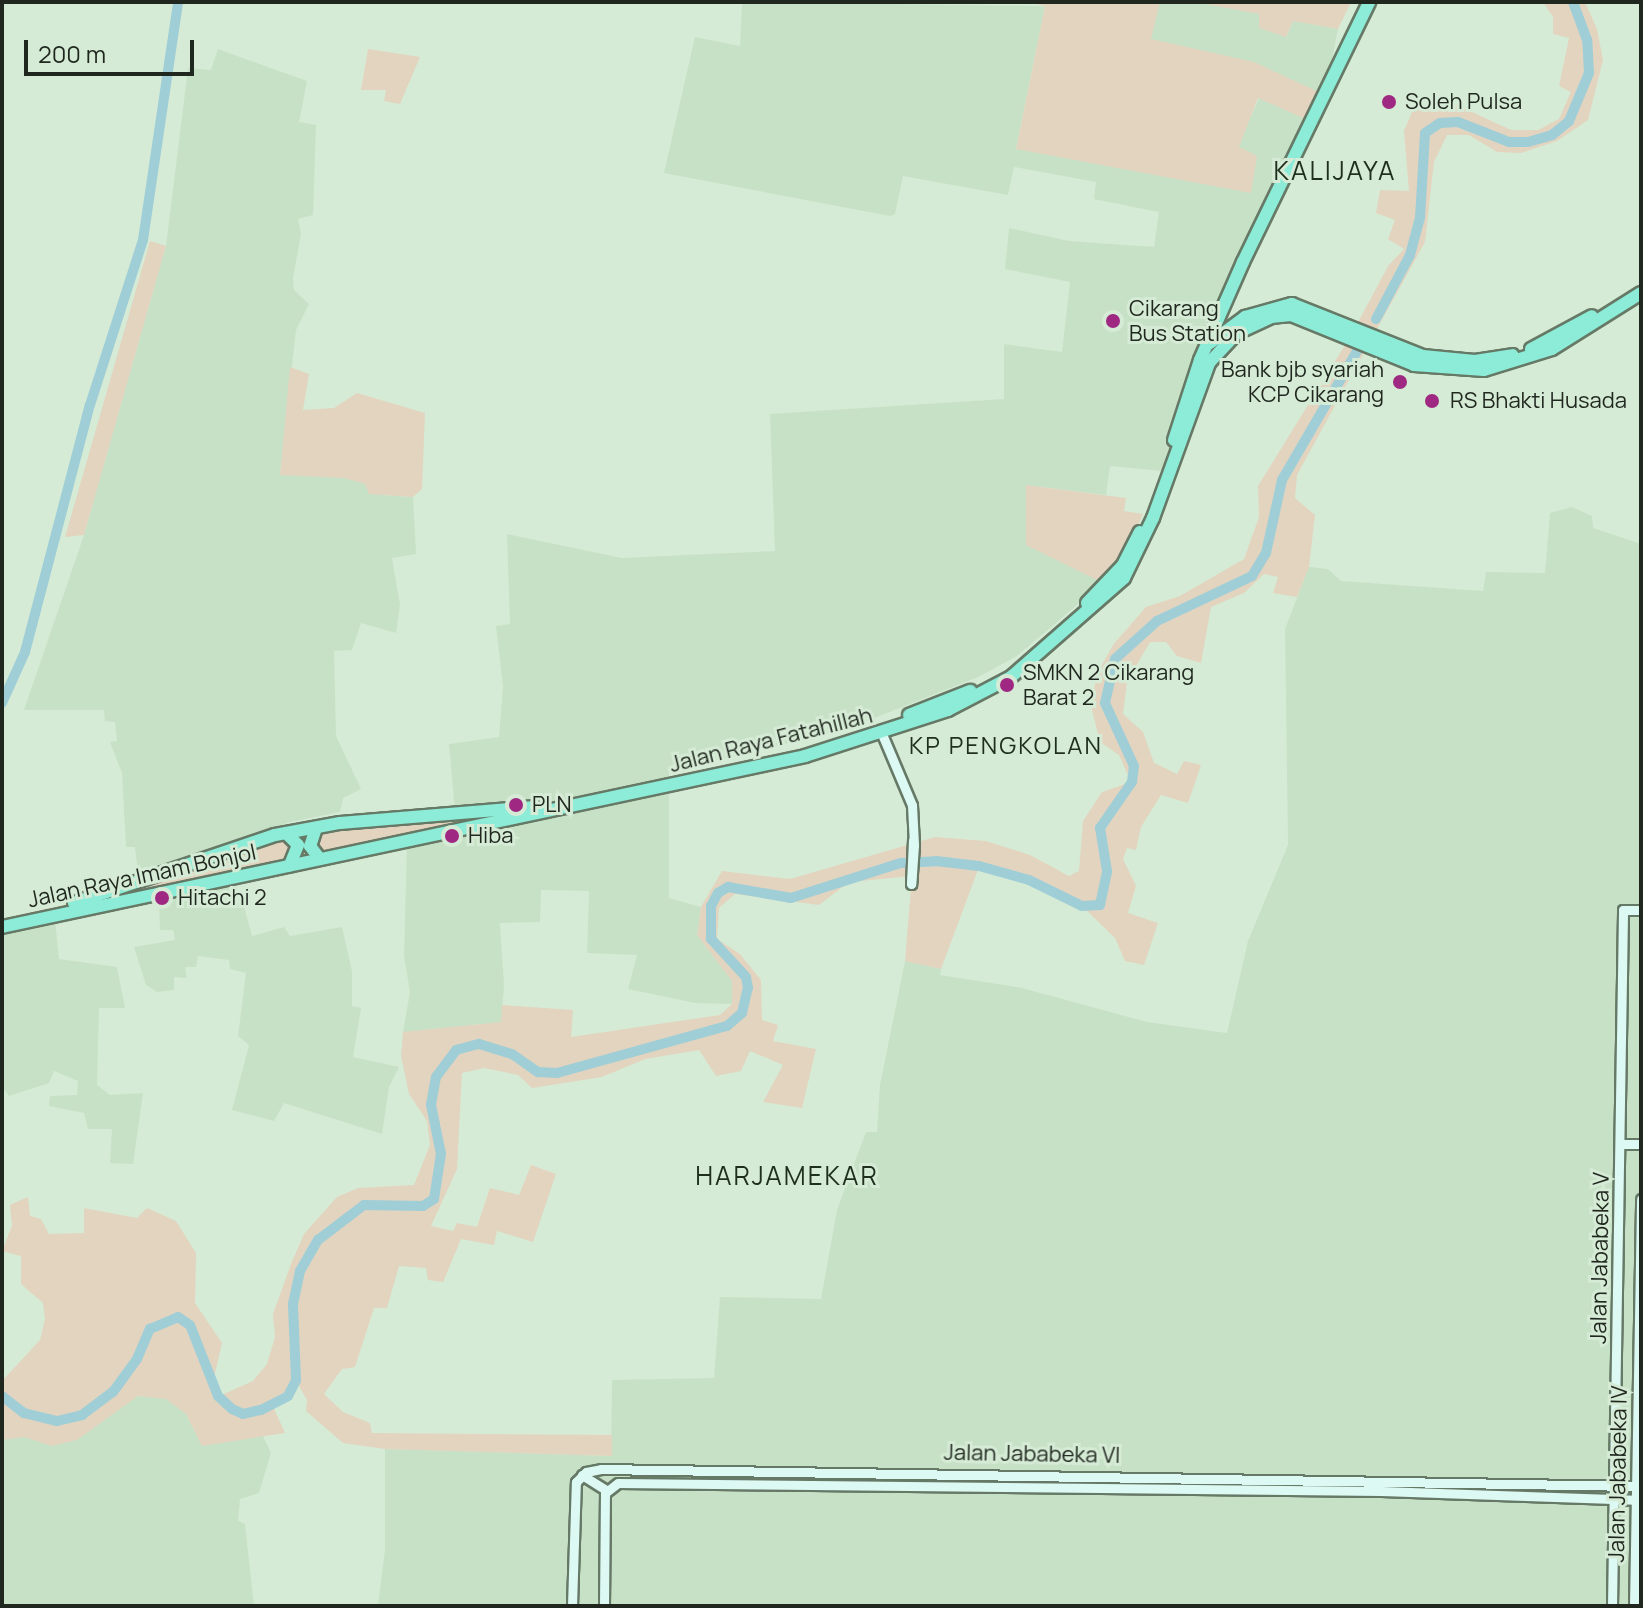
<!DOCTYPE html>
<style>
body{margin:0}
#map{position:relative;width:1643px;height:1608px;overflow:hidden;background:#d6ebd5;font-family:Manrope,sans-serif}
div>[style]{position:absolute}
.built>*{inset:0;background:#c7e1c6}
.green>*{inset:0;background:#e2d4bf}
.river>*{height:10px;margin:-5px;padding:0 5px;transform-origin:5px;border-radius:5px;background:#a0ced7}
.roads{filter:drop-shadow(2px 0 #667966) drop-shadow(-2px 0 #667966) drop-shadow(0 2px #667966) drop-shadow(0 -2px #667966)}
.secondary>*{height:9px;margin:-4.5px;padding:0 4.5px;transform-origin:4.5px;border-radius:4.5px;background:#dcf9f3}
.highway>*{height:12px;margin:-6px;padding:0 6px;transform-origin:6px;border-radius:6px;background:#8cecd7}
.dots>*{width:22px;height:22px;translate:-50% -50%;box-sizing:border-box;border:4px solid #d6ebd5;border-radius:50%}
span{translate:-50% -50%;white-space:nowrap;text-align:center;line-height:1.15;-webkit-text-stroke:6px #d6ebd5;paint-order:stroke}
.poi-label{font-size:22px;color:#1f271f}
.left{translate:0 -50%;text-align:left}
.right{translate:-100% -50%;text-align:right}
.street-label{font-size:22px;color:#1f271f}
.neighbourhood-label{font-size:24px;color:#1e2f1e;letter-spacing:2px}
.quarter-label{font-size:26px;color:#1e2f1e;letter-spacing:2px}
.frame{position:absolute;inset:0;border:4px solid #1f271f;pointer-events:none}
.scale{position:absolute;left:24px;top:40px;width:170px;height:36px;box-sizing:border-box;border:4px solid #1f271f;border-top:0;padding-left:10px;font-size:24px;line-height:28px;white-space:nowrap;color:#1f271f;-webkit-text-stroke:6px #d6ebd5;paint-order:stroke}
</style>
<div id="map">
<div class="built">
<div style="clip-path:polygon(742px 2px,1045px 6px,1016px 148px,1238px 147px,1259px 98px,1312px 122px,1219px 318px,1162px 471px,1110px 466px,1106px 495px,1026px 485px,1103px 583px,1017px 656px,978px 677px,844px 730px,669px 771px,669px 898px,701px 907px,697px 935px,732px 981px,732px 1004px,695px 1003px,628px 989px,637px 955px,587px 953px,589px 891px,541px 890px,540px 922px,500px 923px,504px 986px,501px 1022px,403px 1032px,410px 992px,404px 956px,407px 844px,457px 834px,449px 744px,499px 737px,503px 687px,496px 626px,510px 624px,507px 534px,622px 558px,775px 551px,770px 414px,1004px 399px,1004px 344px,1062px 352px,1070px 282px,1005px 269px,1009px 228px,1069px 241px,1154px 247px,1159px 212px,1094px 199px,1096px 182px,1014px 167px,1008px 195px,903px 176px,895px 214px,890px 216px,664px 173px,695px 37px,740px 46px)"></div>
<div style="clip-path:polygon(1160px 2px,1195px 2px,1260px 14px,1287px 36px,1293px 21px,1338px 29px,1325px 95px,1254px 62px,1150px 39px)"></div>
<div style="clip-path:polygon(218px 49px,307px 81px,299px 122px,316px 125px,313px 215px,298px 219px,301px 234px,293px 278px,294px 290px,309px 304px,296px 330px,280px 474px,344px 478px,365px 484px,369px 494px,413px 497px,416px 554px,392px 558px,400px 605px,396px 633px,361px 623px,352px 650px,334px 651px,336px 736px,361px 789px,343px 798px,340px 812px,290px 822px,138px 873px,135px 847px,126px 847px,122px 773px,110px 742px,117px 741px,115px 722px,105px 721px,104px 710px,24px 710px,84px 535px,166px 246px,188px 68px,211px 70px)"></div>
<div style="clip-path:polygon(1572px 507px,1592px 516px,1593px 528px,1641px 544px,1641px 1606px,378px 1606px,385px 1549px,385px 1449px,611px 1456px,612px 1380px,714px 1378px,720px 1297px,821px 1299px,837px 1210px,866px 1132px,877px 1132px,880px 1085px,905px 961px,941px 969px,940px 975px,1022px 988px,1147px 1022px,1227px 1033px,1248px 941px,1288px 845px,1285px 629px,1309px 567px,1328px 569px,1341px 581px,1483px 591px,1486px 572px,1545px 573px,1550px 513px)"></div>
<div style="clip-path:polygon(228px 883px,231px 903px,243px 903px,252px 936px,284px 927px,290px 936px,342px 927px,352px 971px,352px 1006px,361px 1008px,353px 1057px,399px 1067px,389px 1087px,382px 1134px,284px 1103px,274px 1121px,232px 1110px,249px 1045px,238px 1036px,246px 973px,230px 969px,229px 960px,198px 956px,196px 967px,185px 967px,187px 978px,174px 977px,174px 990px,157px 992px,146px 985px,134px 947px,175px 940px,173px 930px,160px 930px,159px 899px)"></div>
<div style="clip-path:polygon(55px 919px,59px 959px,117px 967px,125px 1008px,99px 1008px,97px 1085px,110px 1095px,143px 1093px,133px 1164px,110px 1163px,112px 1129px,88px 1129px,84px 1113px,49px 1106px,50px 1096px,77px 1095px,78px 1081px,54px 1071px,49px 1083px,9px 1096px,2px 1087px,2px 931px)"></div>
<div style="clip-path:polygon(138px 1396px,166px 1399px,186px 1414px,202px 1446px,262px 1434px,271px 1453px,259px 1493px,240px 1499px,238px 1521px,245px 1524px,254px 1606px,2px 1606px,2px 1440px,24px 1437px,52px 1446px,77px 1440px)"></div>
</div>
<div class="green">
<div style="clip-path:polygon(1027px 2px,1160px 2px,1151px 39px,1254px 62px,1325px 95px,1312px 122px,1258px 98px,1239px 147px,1257px 156px,1251px 193px,1016px 149px,1045px 6px)"></div>
<div style="clip-path:polygon(1195px 2px,1351px 2px,1338px 29px,1293px 21px,1286px 37px,1259px 28px,1259px 14px)"></div>
<div style="clip-path:polygon(1543px 2px,1585px 2px,1597px 29px,1603px 60px,1588px 120px,1557px 141px,1521px 153px,1497px 152px,1469px 135px,1447px 135px,1434px 162px,1425px 242px,1373px 336px,1423px 356px,1493px 360px,1549px 341px,1641px 283px,1641px 293px,1552px 349px,1496px 368px,1421px 366px,1367px 347px,1297px 475px,1295px 498px,1315px 515px,1309px 567px,1297px 597px,1273px 593px,1278px 577px,1264px 574px,1244px 593px,1211px 607px,1201px 663px,1177px 656px,1166px 642px,1150px 642px,1127px 682px,1123px 714px,1143px 732px,1154px 763px,1177px 774px,1184px 761px,1201px 765px,1188px 803px,1161px 795px,1141px 827px,1136px 850px,1127px 848px,1123px 859px,1136px 886px,1128px 913px,1158px 923px,1144px 965px,1125px 961px,1115px 938px,1082px 906px,1029px 880px,979px 867px,941px 969px,905px 961px,912px 876px,849px 882px,819px 905px,735px 894px,719px 908px,717px 939px,740px 954px,761px 980px,762px 1020px,778px 1025px,773px 1041px,816px 1049px,802px 1108px,763px 1102px,783px 1065px,750px 1051px,741px 1071px,716px 1076px,699px 1050px,645px 1059px,602px 1077px,532px 1088px,518px 1075px,484px 1068px,462px 1073px,457px 1169px,431px 1226px,453px 1231px,457px 1223px,477px 1227px,490px 1188px,519px 1195px,531px 1165px,556px 1174px,533px 1242px,497px 1231px,494px 1245px,461px 1239px,443px 1282px,428px 1280px,426px 1268px,399px 1266px,387px 1308px,374px 1308px,355px 1367px,342px 1369px,324px 1394px,343px 1412px,370px 1423px,372px 1433px,612px 1435px,612px 1456px,385px 1449px,343px 1443px,306px 1411px,307px 1400px,296px 1381px,288px 1396px,272px 1404px,285px 1433px,202px 1446px,186px 1414px,166px 1399px,138px 1396px,77px 1440px,52px 1446px,24px 1437px,2px 1440px,2px 1381px,40px 1340px,45px 1319px,43px 1303px,21px 1284px,21px 1256px,2px 1251px,12px 1226px,10px 1205px,28px 1197px,30px 1216px,41px 1219px,49px 1234px,84px 1233px,84px 1208px,137px 1218px,147px 1208px,176px 1221px,196px 1253px,195px 1303px,222px 1343px,213px 1382px,219px 1396px,253px 1381px,267px 1364px,275px 1337px,273px 1314px,291px 1264px,304px 1234px,337px 1197px,358px 1188px,414px 1185px,430px 1145px,427px 1121px,409px 1094px,401px 1056px,403px 1032px,501px 1022px,502px 1005px,573px 1010px,571px 1037px,720px 1015px,732px 1004px,732px 981px,697px 935px,701px 907px,722px 871px,790px 879px,935px 837px,986px 841px,1030px 855px,1069px 876px,1079px 871px,1083px 821px,1102px 792px,1131px 782px,1119px 755px,1100px 742px,1091px 706px,1097px 674px,1113px 645px,1146px 607px,1180px 596px,1244px 559px,1259px 517px,1258px 486px,1350px 337px,1367px 346px,1373px 337px,1355px 328px,1388px 266px,1404px 249px,1388px 239px,1395px 220px,1376px 213px,1380px 190px,1409px 191px,1404px 131px,1412px 112px,1444px 99px,1511px 130px,1538px 130px,1559px 119px,1571px 92px,1559px 86px,1569px 38px,1553px 34px,1553px 17px)"></div>
<div style="clip-path:polygon(368px 49px,420px 57px,400px 104px,384px 101px,386px 90px,361px 90px)"></div>
<div style="clip-path:polygon(150px 241px,166px 246px,84px 535px,65px 537px)"></div>
<div style="clip-path:polygon(290px 367px,309px 374px,303px 410px,334px 408px,357px 393px,425px 413px,422px 489px,413px 497px,369px 494px,365px 484px,344px 478px,280px 475px)"></div>
<div style="clip-path:polygon(1026px 485px,1126px 498px,1124px 511px,1143px 514px,1126px 553px,1103px 583px,1026px 545px)"></div>
<div style="clip-path:polygon(528px 808px,319px 858px,313px 831px)"></div>
<div style="clip-path:polygon(291px 836px,294px 861px,2px 927px,2px 919px,82px 901px)"></div>
</div>
<div class="river">
<div style="left:1376px;top:319px;width:72px;rotate:-62deg"></div>
<div style="left:1410px;top:255px;width:38px;rotate:-75deg"></div>
<div style="left:1420px;top:218px;width:85px;rotate:-86.6deg"></div>
<div style="left:1425px;top:133px;width:18px;rotate:-34deg"></div>
<div style="left:1440px;top:123px;width:18px;rotate:-3deg"></div>
<div style="left:1458px;top:122px;width:55px;rotate:21.4deg"></div>
<div style="left:1509px;top:142px;width:19px"></div>
<div style="left:1528px;top:142px;width:25px;rotate:-16deg"></div>
<div style="left:1552px;top:135px;width:22px;rotate:-39deg"></div>
<div style="left:1569px;top:121px;width:52px;rotate:-67.4deg"></div>
<div style="left:1589px;top:73px;width:33px;rotate:-93deg"></div>
<div style="left:1587px;top:40px;width:40px;rotate:-110.2deg"></div>
<div style="left:2px;top:703px;width:56px;rotate:-65.7deg"></div>
<div style="left:25px;top:652px;width:255px;rotate:-75.3deg"></div>
<div style="left:90px;top:405px;width:173px;rotate:-72.2deg"></div>
<div style="left:143px;top:240px;width:241px;rotate:-81.6deg"></div>
<div style="left:2px;top:1396px;width:28px;rotate:38deg"></div>
<div style="left:24px;top:1413px;width:34px;rotate:14deg"></div>
<div style="left:57px;top:1421px;width:26px;rotate:-13deg"></div>
<div style="left:82px;top:1415px;width:39px;rotate:-37deg"></div>
<div style="left:113px;top:1392px;width:41px;rotate:-54deg"></div>
<div style="left:137px;top:1359px;width:33px;rotate:-67deg"></div>
<div style="left:150px;top:1329px;width:30px;rotate:-23deg"></div>
<div style="left:178px;top:1317px;width:14px;rotate:34deg"></div>
<div style="left:190px;top:1325px;width:76px;rotate:68.5deg"></div>
<div style="left:218px;top:1396px;width:19px;rotate:43deg"></div>
<div style="left:232px;top:1409px;width:12px;rotate:24deg"></div>
<div style="left:243px;top:1414px;width:18px;rotate:-13deg"></div>
<div style="left:261px;top:1410px;width:30px;rotate:-27deg"></div>
<div style="left:288px;top:1396px;width:18px;rotate:-63deg"></div>
<div style="left:296px;top:1380px;width:76px;rotate:-92.3deg"></div>
<div style="left:293px;top:1304px;width:34px;rotate:-78deg"></div>
<div style="left:300px;top:1271px;width:36px;rotate:-60deg"></div>
<div style="left:318px;top:1240px;width:58px;rotate:-37.3deg"></div>
<div style="left:364px;top:1205px;width:59px;rotate:1deg"></div>
<div style="left:423px;top:1206px;width:13px;rotate:-32deg"></div>
<div style="left:434px;top:1199px;width:46px;rotate:-81.2deg"></div>
<div style="left:441px;top:1154px;width:50px;rotate:-101.5deg"></div>
<div style="left:431px;top:1105px;width:28px;rotate:-80deg"></div>
<div style="left:436px;top:1077px;width:34px;rotate:-53deg"></div>
<div style="left:456px;top:1050px;width:24px;rotate:-15deg"></div>
<div style="left:479px;top:1044px;width:34px;rotate:17deg"></div>
<div style="left:512px;top:1054px;width:32px;rotate:35deg"></div>
<div style="left:538px;top:1072px;width:19px;rotate:3deg"></div>
<div style="left:557px;top:1073px;width:176px;rotate:-15.5deg"></div>
<div style="left:727px;top:1026px;width:20px;rotate:-41deg"></div>
<div style="left:742px;top:1013px;width:26px;rotate:-77deg"></div>
<div style="left:748px;top:988px;width:11px;rotate:-100deg"></div>
<div style="left:746px;top:977px;width:52px;rotate:-132.6deg"></div>
<div style="left:711px;top:939px;width:33px;rotate:-90deg"></div>
<div style="left:711px;top:906px;width:15px;rotate:-62deg"></div>
<div style="left:718px;top:893px;width:12px;rotate:-31deg"></div>
<div style="left:728px;top:887px;width:64px;rotate:9.9deg"></div>
<div style="left:791px;top:898px;width:115px;rotate:-17.7deg"></div>
<div style="left:901px;top:863px;width:35px;rotate:-3deg"></div>
<div style="left:936px;top:861px;width:43px;rotate:6.6deg"></div>
<div style="left:979px;top:866px;width:52px;rotate:15.6deg"></div>
<div style="left:1029px;top:880px;width:59px;rotate:26.1deg"></div>
<div style="left:1082px;top:906px;width:18px;rotate:-3deg"></div>
<div style="left:1100px;top:905px;width:35px;rotate:-78deg"></div>
<div style="left:1107px;top:871px;width:44px;rotate:-99.2deg"></div>
<div style="left:1100px;top:828px;width:56px;rotate:-55.2deg"></div>
<div style="left:1132px;top:782px;width:16px;rotate:-83deg"></div>
<div style="left:1134px;top:766px;width:69px;rotate:-114.7deg"></div>
<div style="left:1105px;top:703px;width:45px;rotate:-77.2deg"></div>
<div style="left:1115px;top:659px;width:57px;rotate:-42.1deg"></div>
<div style="left:1157px;top:621px;width:105px;rotate:-25.3deg"></div>
<div style="left:1252px;top:576px;width:27px;rotate:-59deg"></div>
<div style="left:1266px;top:553px;width:75px;rotate:-77.6deg"></div>
<div style="left:1282px;top:480px;width:149px;rotate:-59.8deg"></div>
</div>
<div class="roads">
<div class="secondary">
<div style="left:882px;top:734px;width:77px;rotate:67.1deg"></div>
<div style="left:912px;top:805px;width:40px;rotate:87.1deg"></div>
<div style="left:914px;top:845px;width:39px;rotate:94deg"></div>
<div style="left:911px;top:884px;width:44px;rotate:-87.4deg"></div>
<div style="left:1620px;top:1144px;width:21px"></div>
<div style="left:582px;top:1475px;width:28px;rotate:32deg"></div>
<div style="left:572px;top:1606px;width:124px;rotate:-88.2deg"></div>
<div style="left:576px;top:1482px;width:14px;rotate:-45deg"></div>
<div style="left:586px;top:1472px;width:15px;rotate:-11deg"></div>
<div style="left:601px;top:1469px;width:1040px;rotate:0.94deg"></div>
<div style="left:604px;top:1606px;width:113px;rotate:-89.5deg"></div>
<div style="left:605px;top:1493px;width:16px;rotate:-38deg"></div>
<div style="left:618px;top:1483px;width:763px;rotate:0.6deg"></div>
<div style="left:1381px;top:1491px;width:260px;rotate:2deg"></div>
<div style="left:1612px;top:1606px;width:696px;rotate:-89.09deg"></div>
<div style="left:1623px;top:910px;width:18px"></div>
<div style="left:1634px;top:1606px;width:407px;rotate:-89deg"></div>
</div>
<div class="highway">
<div style="left:1210px;top:343px;width:44px;rotate:-36.6deg"></div>
<div style="left:1245px;top:317px;width:49px;rotate:-15.5deg"></div>
<div style="left:1292px;top:304px;width:141px;rotate:21.7deg"></div>
<div style="left:1423px;top:356px;width:52px;rotate:5.5deg"></div>
<div style="left:1475px;top:361px;width:38px;rotate:-9deg"></div>
<div style="left:1531px;top:349px;width:69px;rotate:-28.4deg"></div>
<div style="left:1174px;top:440px;width:84px;rotate:-72deg"></div>
<div style="left:1200px;top:360px;width:107px;rotate:-66.3deg"></div>
<div style="left:1243px;top:262px;width:289px;rotate:-64.1deg"></div>
<div style="left:1087px;top:603px;width:52px;rotate:-46.5deg"></div>
<div style="left:1123px;top:565px;width:37px;rotate:-63deg"></div>
<div style="left:909px;top:715px;width:66px;rotate:-21.5deg"></div>
<div style="left:316px;top:828px;width:19px;rotate:108deg"></div>
<div style="left:310px;top:846px;width:15px;rotate:53deg"></div>
<div style="left:286px;top:833px;width:17px;rotate:45deg"></div>
<div style="left:298px;top:845px;width:22px;rotate:112deg"></div>
<div style="left:74px;top:903px;width:212px;rotate:-18.7deg"></div>
<div style="left:275px;top:835px;width:66px;rotate:-10.5deg"></div>
<div style="left:340px;top:823px;width:196px;rotate:-4.7deg"></div>
<div style="left:2px;top:927px;width:821px;rotate:-12.02deg"></div>
<div style="left:805px;top:756px;width:150px;rotate:-17.8deg"></div>
<div style="left:948px;top:710px;width:71px;rotate:-27.6deg"></div>
<div style="left:1011px;top:677px;width:150px;rotate:-41.2deg"></div>
<div style="left:1124px;top:578px;width:67px;rotate:-64.2deg"></div>
<div style="left:1153px;top:518px;width:165px;rotate:-70.1deg"></div>
<div style="left:1209px;top:363px;width:41px;rotate:-47deg"></div>
<div style="left:1237px;top:333px;width:38px;rotate:-25deg"></div>
<div style="left:1271px;top:317px;width:20px;rotate:-6deg"></div>
<div style="left:1291px;top:315px;width:133px;rotate:22.1deg"></div>
<div style="left:1414px;top:365px;width:70px;rotate:4.1deg"></div>
<div style="left:1484px;top:370px;width:71px;rotate:-17.2deg"></div>
<div style="left:1552px;top:349px;width:105px;rotate:-32.2deg"></div>
</div>
</div>
<div class="dots">
<div style="left:1389px;top:102px;background:#9f2982"></div>
<div style="left:1113px;top:321px;background:#9f2982"></div>
<div style="left:1400px;top:382px;background:#9f2982"></div>
<div style="left:1432px;top:401px;background:#9f2982"></div>
<div style="left:1007px;top:685px;background:#9f2982"></div>
<div style="left:516px;top:805px;background:#9f2982"></div>
<div style="left:452px;top:836px;background:#9f2982"></div>
<div style="left:162px;top:898px;background:#9f2982"></div>
</div>
<div class="poi-label">
<span class="left" style="left:1405px;top:102px">Soleh Pulsa</span>
<span class="left" style="left:1129px;top:321px">Cikarang<br>Bus Station</span>
<span class="right" style="left:1384px;top:382px">Bank bjb syariah<br>KCP Cikarang</span>
<span class="left" style="left:1450px;top:401px">RS Bhakti Husada</span>
<span class="left" style="left:1023px;top:685px">SMKN 2 Cikarang<br>Barat 2</span>
<span class="left" style="left:532px;top:805px">PLN</span>
<span class="left" style="left:468px;top:836px">Hiba</span>
<span class="left" style="left:178px;top:898px">Hitachi 2</span>
</div>
<div class="street-label">
<span style="left:771px;top:740px;rotate:-14deg">Jalan Raya Fatahillah</span>
<span style="left:142px;top:876px;rotate:-12deg">Jalan Raya Imam Bonjol</span>
<span style="left:1600px;top:1258px;rotate:-89deg">Jalan Jababeka V</span>
<span style="left:1032px;top:1454px;rotate:1deg">Jalan Jababeka VI</span>
<span style="left:1618px;top:1474px;rotate:-89deg">Jalan Jababeka IV</span>
</div>
<div class="neighbourhood-label">
<span style="left:1006px;top:745px">KP PENGKOLAN</span>
</div>
<div class="quarter-label">
<span style="left:1335px;top:171px">KALIJAYA</span>
<span style="left:787px;top:1176px">HARJAMEKAR</span>
</div>
<div class="frame"></div>
<div class="scale">200 m</div>
</div>
